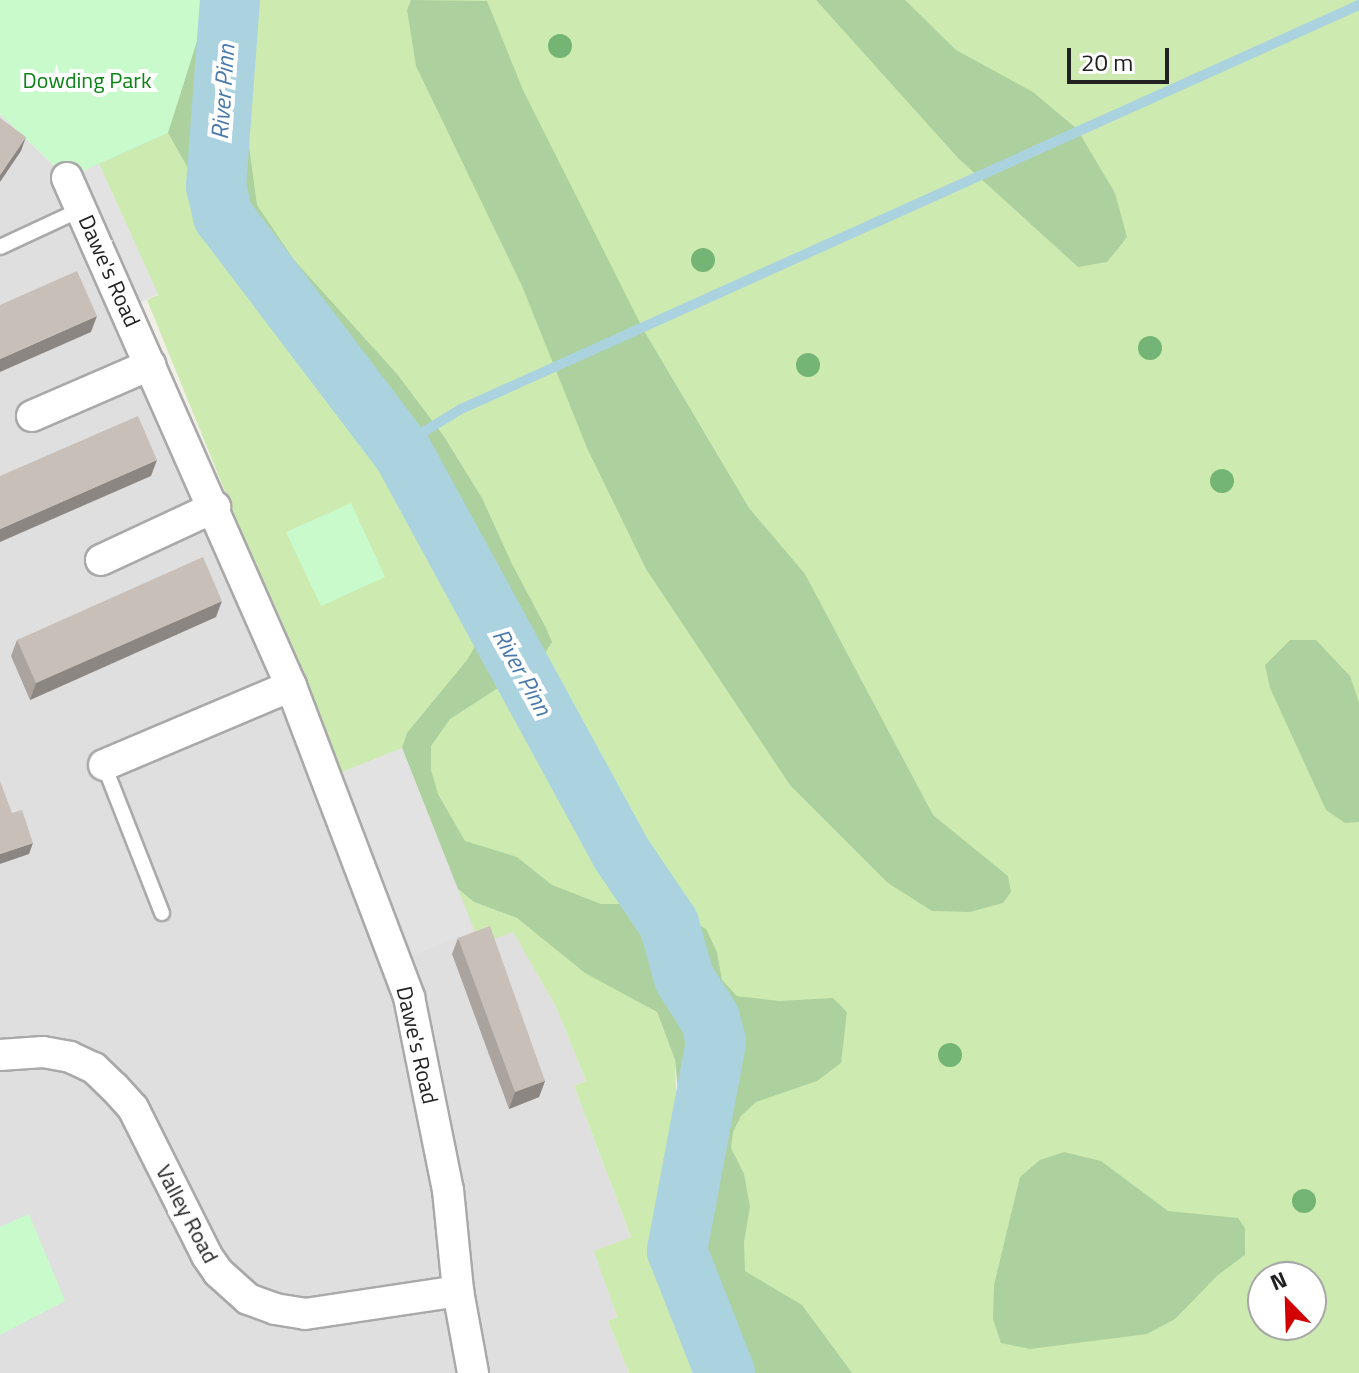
<!DOCTYPE html>
<style>
body{margin:0}
#map{position:relative;width:1359px;height:1373px;overflow:hidden;background:#f2efe9;font-family:"Titillium Web",sans-serif}
div>[style]{position:absolute}
.residential>*{inset:0;background:#e0dfdf}
.grass>*{inset:0;background:#cdebb0}
.forest>*{inset:0;background:#add19e}
.park>*{inset:0;background:#c8facc}
.parking>*{inset:0;background:#e2e2e2}
.stream>*{height:10px;margin:-5px;padding:0 5px;transform-origin:5px;border-radius:5px;background:#aad3df}
.river>*{height:60px;margin:-30px;padding:0 30px;transform-origin:30px;border-radius:30px;background:#aad3df}
.roads{filter:drop-shadow(2px 0 #a9a9a9) drop-shadow(-2px 0 #a9a9a9) drop-shadow(0 2px #a9a9a9) drop-shadow(0 -2px #a9a9a9)}
.lane>*{height:14px;margin:-7px;padding:0 7px;transform-origin:7px;border-radius:7px;background:#fff}
.street>*{height:30px;margin:-15px;padding:0 15px;transform-origin:15px;border-radius:15px;background:#fff}
.trees>*{width:24px;height:24px;margin:-12px;border-radius:50%;background:#74b475}
.wall>*{inset:0;background:#aba49e}
.shaded-wall>*{inset:0;background:#8b8681}
.building>*{inset:0;background:#c7bfb8}
span{translate:-50% -50%;white-space:nowrap;text-align:center;line-height:1.15;-webkit-text-stroke:8px #fff;paint-order:stroke}
.park-label{font-size:22px;color:#0c8416}
.street-label{font-size:22px;color:#222}
.water-label{font-size:24px;color:#4a7aab;font-style:italic}
.north{position:absolute;left:1247px;top:1261px;width:80px;height:80px;box-sizing:border-box;background:#fff;border:2px solid #a7a7a7;border-radius:50%;rotate:337deg;font-size:22px;font-weight:700;line-height:32px;text-align:center;color:#222}
.north::after{content:'';display:block;margin:auto;width:28px;height:36px;background:#d40000;clip-path:polygon(50% 0,100% 100%,50% 72%,0 100%)}
.scale{position:absolute;left:1067px;top:48px;width:102px;height:36px;box-sizing:border-box;border:4px solid #222;border-top:0;padding-left:10px;font-size:24px;line-height:28px;white-space:nowrap;color:#222;-webkit-text-stroke:6px #fff;paint-order:stroke}
</style>
<div id="map">
<div class="residential">
<div style="clip-path:polygon(0 114px,67px 178px,328px 778px,402px 748px,480px 943px,513px 931px,556px 1007px,586px 1081px,574px 1086px,631px 1237px,595px 1251px,617px 1317px,608px 1321px,629px 1373px,0 1373px)"></div>
</div>
<div class="grass">
<div style="clip-path:polygon(evenodd,230px 0,1359px 0,1359px 1373px,716px 1373px,690px 1309px,699px 1373px,629px 1373px,608px 1321px,617px 1317px,594px 1251px,631px 1237px,574px 1086px,586px 1081px,556px 1007px,513px 932px,480px 944px,458px 889px,474px 902px,517px 918px,610px 986px,657px 1012px,675px 1060px,679px 1167px,696px 1023px,536px 918px,442px 818px,418px 742px,340px 773px,147px 300px,158px 295px,99px 164px,168px 133px,242px 264px,395px 458px,431px 520px,450px 589px,471px 618px,480px 638px,499px 629px,403px 453px,223px 216px,230px 0,1263px 1277px,1311px 1277px,1311px 1325px,1263px 1325px,1263px 1277px)"></div>
</div>
<div class="forest">
<div style="clip-path:polygon(120px 0,249px 0,249px 146px,257px 205px,294px 260px,397px 374px,443px 435px,482px 498px,512px 564px,546px 628px,552px 642px,540px 661px,450px 719px,431px 746px,431px 770px,438px 794px,465px 841px,517px 857px,552px 885px,601px 904px,624px 904px,640px 913px,654px 911px,681px 915px,706px 929px,717px 952px,722px 980px,737px 996px,779px 1001px,833px 998px,847px 1012px,841px 1063px,817px 1081px,756px 1102px,741px 1116px,733px 1132px,731px 1148px,744px 1174px,750px 1207px,744px 1242px,745px 1271px,802px 1305px,852px 1373px,699px 1373px,689px 1305px,670px 1250px,669px 1224px,678px 1176px,679px 1101px,675px 1060px,657px 1012px,585px 973px,517px 918px,474px 902px,458px 889px,402px 748px,407px 733px,467px 660px,480px 638px,471px 618px,450px 589px,431px 519px,395px 458px,242px 264px,168px 133px,67px 178px)"></div>
<div style="clip-path:polygon(411px 0,487px 1px,523px 90px,643px 329px,749px 508px,805px 574px,933px 815px,1008px 876px,1011px 892px,1003px 903px,970px 912px,932px 911px,888px 883px,790px 785px,646px 569px,587px 448px,522px 286px,416px 66px,407px 10px)"></div>
<div style="clip-path:polygon(816px 0,905px 0,956px 50px,1033px 92px,1077px 129px,1115px 193px,1127px 237px,1117px 250px,1107px 262px,1078px 267px,958px 158px)"></div>
<div style="clip-path:polygon(1290px 640px,1316px 640px,1350px 676px,1359px 702px,1359px 822px,1345px 823px,1326px 810px,1270px 688px,1265px 665px)"></div>
<div style="clip-path:polygon(1064px 1152px,1101px 1161px,1168px 1211px,1238px 1218px,1245px 1228px,1245px 1255px,1218px 1275px,1175px 1319px,1147px 1334px,1030px 1349px,1001px 1343px,993px 1319px,994px 1285px,1020px 1177px,1040px 1160px)"></div>
</div>
<div class="park">
<div style="clip-path:polygon(0 0,210px 0,168px 133px,67px 178px,0 114px)"></div>
<div style="clip-path:polygon(351px 503px,385px 577px,321px 606px,286px 532px)"></div>
<div style="clip-path:polygon(29px 1214px,65px 1301px,0 1335px,0 1227px)"></div>
</div>
<div class="parking">
<div style="clip-path:polygon(99px 164px,158px 294px,138px 304px,78px 174px)"></div>
<div style="clip-path:polygon(402px 748px,474px 931px,413px 955px,340px 773px)"></div>
</div>
<div class="stream">
<div style="left:399px;top:447px;width:73px;rotate:-31.5deg"></div>
<div style="left:461px;top:409px;width:985px;rotate:-24.22deg"></div>
</div>
<div class="river">
<div style="left:230px;top:0;width:187px;rotate:94.3deg"></div>
<div style="left:216px;top:186px;width:31px;rotate:77deg"></div>
<div style="left:223px;top:216px;width:298px;rotate:52.8deg"></div>
<div style="left:403px;top:453px;width:456px;rotate:61.4deg"></div>
<div style="left:621px;top:853px;width:86px;rotate:55.9deg"></div>
<div style="left:669px;top:924px;width:56px;rotate:74.5deg"></div>
<div style="left:684px;top:978px;width:49px;rotate:57.6deg"></div>
<div style="left:710px;top:1019px;width:24px;rotate:75deg"></div>
<div style="left:716px;top:1042px;width:213px;rotate:100.6deg"></div>
<div style="left:677px;top:1251px;width:131px;rotate:68.5deg"></div>
</div>
<div class="roads">
<div class="lane">
<div style="left:0;top:247px;width:90px;rotate:-24.9deg"></div>
<div style="left:104px;top:765px;width:159px;rotate:68.6deg"></div>
</div>
<div class="street">
<div style="left:67px;top:178px;width:555px;rotate:66.21deg"></div>
<div style="left:291px;top:686px;width:333px;rotate:69.2deg"></div>
<div style="left:409px;top:997px;width:197px;rotate:78.6deg"></div>
<div style="left:448px;top:1190px;width:101px;rotate:84.3deg"></div>
<div style="left:458px;top:1291px;width:83px;rotate:79.6deg"></div>
<div style="left:32px;top:416px;width:129px;rotate:-23.4deg"></div>
<div style="left:101px;top:560px;width:126px;rotate:-24.9deg"></div>
<div style="left:104px;top:765px;width:203px;rotate:-22.9deg"></div>
<div style="left:0;top:1055px;width:43px;rotate:-4deg"></div>
<div style="left:43px;top:1052px;width:27px;rotate:10deg"></div>
<div style="left:70px;top:1057px;width:26px;rotate:25deg"></div>
<div style="left:94px;top:1068px;width:28px;rotate:44deg"></div>
<div style="left:114px;top:1087px;width:28px;rotate:48deg"></div>
<div style="left:133px;top:1108px;width:165px;rotate:63.4deg"></div>
<div style="left:207px;top:1256px;width:19px;rotate:55deg"></div>
<div style="left:218px;top:1272px;width:40px;rotate:42deg"></div>
<div style="left:248px;top:1299px;width:29px;rotate:20deg"></div>
<div style="left:275px;top:1309px;width:30px;rotate:9deg"></div>
<div style="left:305px;top:1314px;width:155px;rotate:-8.5deg"></div>
</div>
</div>
<div class="trees">
<div style="left:560px;top:46px"></div>
<div style="left:703px;top:260px"></div>
<div style="left:1150px;top:348px"></div>
<div style="left:808px;top:365px"></div>
<div style="left:1222px;top:481px"></div>
<div style="left:950px;top:1055px"></div>
<div style="left:1304px;top:1201px"></div>
</div>
<div class="wall">
<div style="clip-path:polygon(216px 617px,30px 700px,11px 656px,17px 640px)"></div>
<div style="clip-path:polygon(458px 938px,545px 1081px,539px 1097px,509px 1109px,452px 954px)"></div>
</div>
<div class="shaded-wall">
<div style="clip-path:polygon(26px 137px,21px 151px,0 182px,0 175px)"></div>
<div style="clip-path:polygon(97px 316px,91px 332px,0 372px,0 359px)"></div>
<div style="clip-path:polygon(157px 460px,151px 476px,0 542px,0 529px)"></div>
<div style="clip-path:polygon(222px 601px,216px 617px,30px 700px,36px 683px)"></div>
<div style="clip-path:polygon(33px 843px,29px 854px,0 864px,0 854px)"></div>
<div style="clip-path:polygon(545px 1081px,539px 1097px,509px 1109px,515px 1092px)"></div>
</div>
<div class="building">
<div style="clip-path:polygon(0 118px,26px 137px,0 175px)"></div>
<div style="clip-path:polygon(77px 271px,97px 316px,0 359px,0 305px)"></div>
<div style="clip-path:polygon(138px 416px,157px 460px,0 529px,0 476px)"></div>
<div style="clip-path:polygon(203px 557px,222px 601px,36px 683px,17px 640px)"></div>
<div style="clip-path:polygon(0 781px,12px 813px,22px 810px,33px 843px,0 854px)"></div>
<div style="clip-path:polygon(490px 926px,545px 1081px,515px 1092px,458px 938px)"></div>
</div>
<div class="park-label">
<span style="left:87px;top:81px">Dowding Park</span>
</div>
<div class="street-label">
<span style="left:109px;top:271px;rotate:66deg">Dawe's Road</span>
<span style="left:417px;top:1045px;rotate:77deg">Dawe's Road</span>
<span style="left:187px;top:1214px;rotate:62deg">Valley Road</span>
</div>
<div class="water-label">
<span style="left:223px;top:92px;rotate:-86deg">River Pinn</span>
<span style="left:522px;top:672px;rotate:61deg">River Pinn</span>
</div>
<div class="north">N</div>
<div class="scale">20 m</div>
</div>
